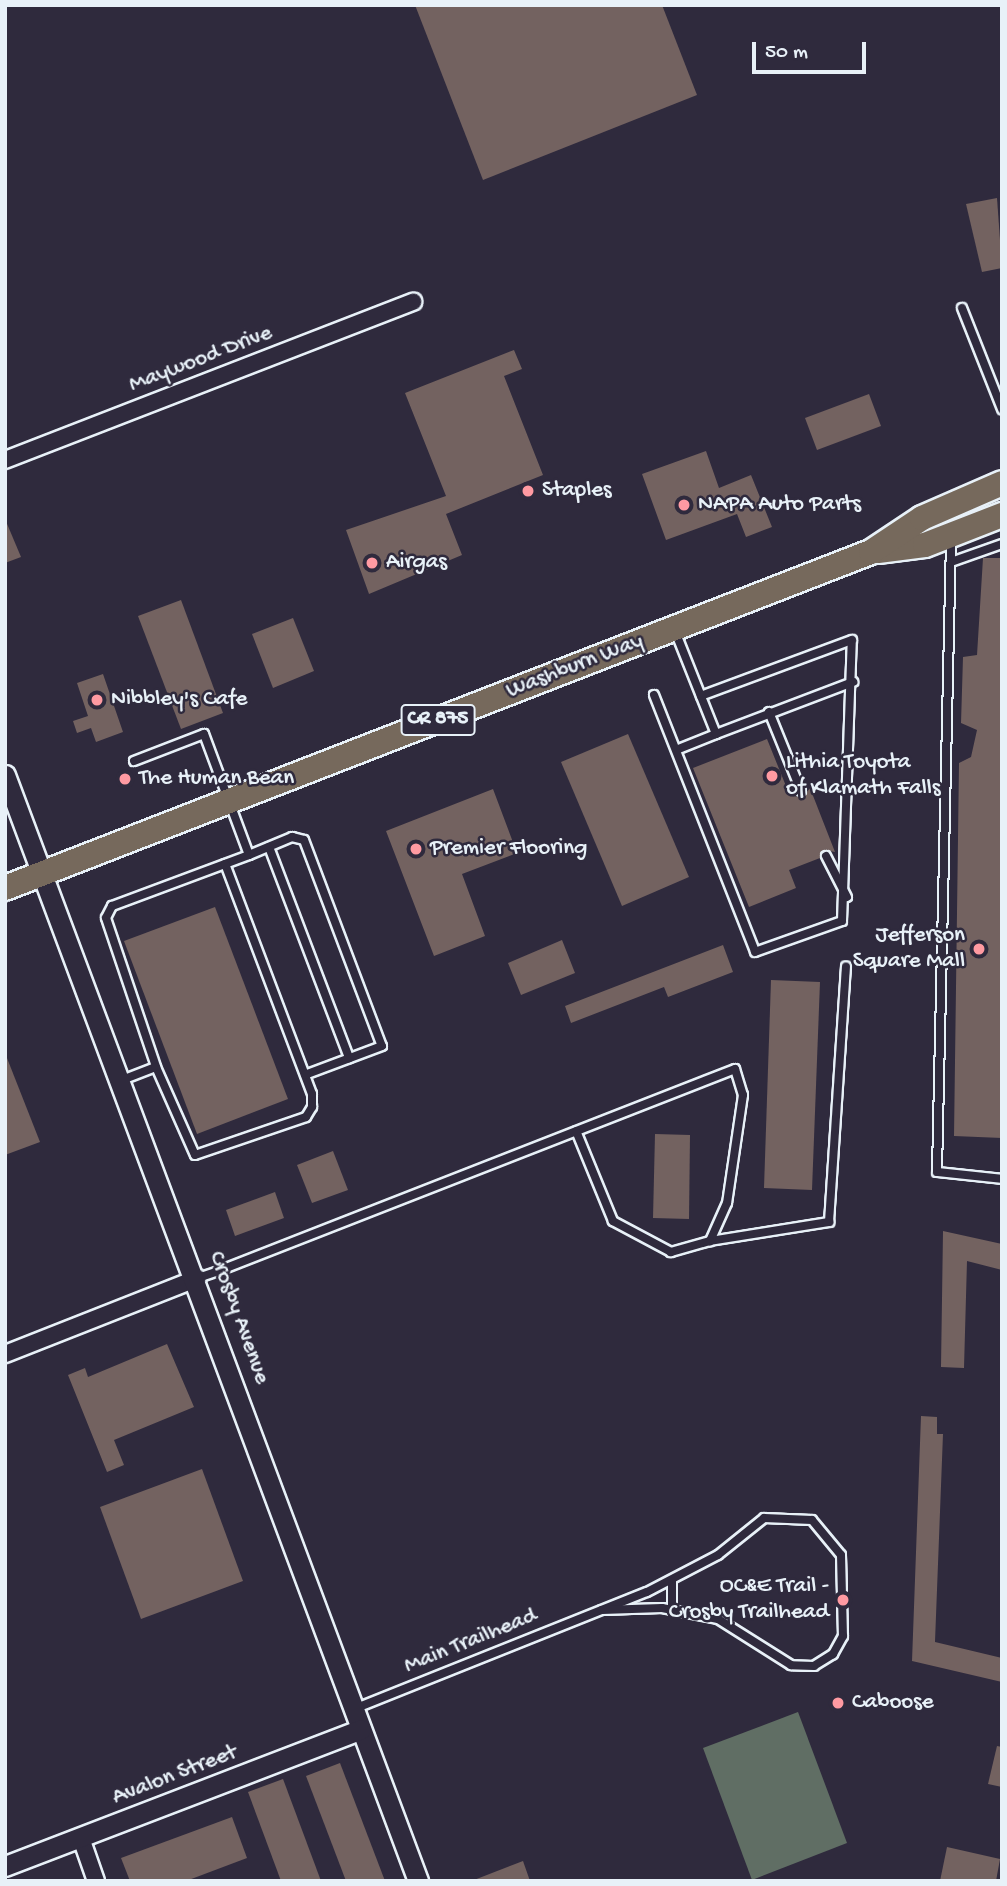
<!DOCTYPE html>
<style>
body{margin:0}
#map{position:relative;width:1007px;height:1886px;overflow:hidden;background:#2f2a3d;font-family:"Gochi Hand",sans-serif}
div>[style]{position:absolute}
.green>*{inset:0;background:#606e64}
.building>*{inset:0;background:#736260}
.roads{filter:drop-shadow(2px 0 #e8f1f8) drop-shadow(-2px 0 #e8f1f8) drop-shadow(0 2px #e8f1f8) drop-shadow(0 -2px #e8f1f8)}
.service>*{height:8px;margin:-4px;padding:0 4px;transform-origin:4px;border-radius:4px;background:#2f2a3d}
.minor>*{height:16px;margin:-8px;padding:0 8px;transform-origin:8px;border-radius:8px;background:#2f2a3d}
.tertiary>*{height:19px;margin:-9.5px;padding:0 9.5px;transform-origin:9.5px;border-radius:9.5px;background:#2f2a3d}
.primary>*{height:24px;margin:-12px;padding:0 12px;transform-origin:12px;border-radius:12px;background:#76695c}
.dots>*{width:19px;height:19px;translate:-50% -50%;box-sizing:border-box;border:4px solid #2f2a3d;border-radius:50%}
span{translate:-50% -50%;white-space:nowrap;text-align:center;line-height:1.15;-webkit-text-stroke:5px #2f2a3d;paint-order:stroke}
.shield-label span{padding:2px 5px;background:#2f2a3d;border:2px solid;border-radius:5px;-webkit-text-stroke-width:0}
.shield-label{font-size:21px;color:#e8f1f8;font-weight:700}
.street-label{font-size:23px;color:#e8f1f8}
.poi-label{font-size:23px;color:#e8f1f8}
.left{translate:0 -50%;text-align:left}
.right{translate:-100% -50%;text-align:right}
.frame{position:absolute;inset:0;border:7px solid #e8f1f8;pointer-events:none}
.scale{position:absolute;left:752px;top:42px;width:114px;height:32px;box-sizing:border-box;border:4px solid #e8f1f8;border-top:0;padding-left:9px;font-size:21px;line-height:24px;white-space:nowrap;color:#e8f1f8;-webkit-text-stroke:5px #2f2a3d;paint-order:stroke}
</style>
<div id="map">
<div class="green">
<div style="clip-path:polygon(798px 1712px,847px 1843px,752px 1880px,703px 1748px)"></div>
</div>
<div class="building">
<div style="clip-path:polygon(415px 5px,662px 5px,697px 95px,483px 180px)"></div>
<div style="clip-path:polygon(997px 198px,1002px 268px,982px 272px,966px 204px)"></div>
<div style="clip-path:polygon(514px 350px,522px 369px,504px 376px,543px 475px,446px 514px,462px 555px,369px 594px,346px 530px,446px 496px,405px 393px)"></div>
<div style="clip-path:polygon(869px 394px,881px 426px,817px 450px,805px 418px)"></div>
<div style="clip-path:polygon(706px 451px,719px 488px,751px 475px,772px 527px,746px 537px,737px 514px,666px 540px,642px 474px)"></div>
<div style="clip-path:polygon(5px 519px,21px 557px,5px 563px)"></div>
<div style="clip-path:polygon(983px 558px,1002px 558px,1002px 1138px,954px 1136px,959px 763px,971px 757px,977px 730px,961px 723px,963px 657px,977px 655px)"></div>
<div style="clip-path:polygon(181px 600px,223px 713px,181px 729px,138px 616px)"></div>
<div style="clip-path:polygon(293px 618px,314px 671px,273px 688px,252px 634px)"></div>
<div style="clip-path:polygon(103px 674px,123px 732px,96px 742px,91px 728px,77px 733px,73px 721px,88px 716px,77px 683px)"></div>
<div style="clip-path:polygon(628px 734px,689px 877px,622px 906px,561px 762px)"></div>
<div style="clip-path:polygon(767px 739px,790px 796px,803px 797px,810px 788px,835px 852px,824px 850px,820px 858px,789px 870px,796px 888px,749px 907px,693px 768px)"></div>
<div style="clip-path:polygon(493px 789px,517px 853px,462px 874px,485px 936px,434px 956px,386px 831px)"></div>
<div style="clip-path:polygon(215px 907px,288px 1099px,197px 1134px,124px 941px)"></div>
<div style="clip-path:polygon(562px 940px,575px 973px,521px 995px,508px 963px)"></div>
<div style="clip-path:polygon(723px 945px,733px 972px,668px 997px,664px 987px,571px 1023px,565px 1006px)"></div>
<div style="clip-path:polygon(771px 980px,820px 982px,812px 1190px,764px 1188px)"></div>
<div style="clip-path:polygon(5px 1053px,40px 1142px,5px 1155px)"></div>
<div style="clip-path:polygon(655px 1134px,690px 1135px,689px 1219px,653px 1218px)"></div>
<div style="clip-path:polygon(333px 1151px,348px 1190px,312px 1203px,297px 1165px)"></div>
<div style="clip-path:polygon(275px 1192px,284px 1218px,235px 1236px,226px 1210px)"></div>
<div style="clip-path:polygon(943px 1231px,1002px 1244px,1002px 1270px,967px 1261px,964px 1368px,941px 1367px)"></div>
<div style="clip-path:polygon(167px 1344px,194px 1407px,114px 1440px,124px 1465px,107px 1472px,68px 1375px,85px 1368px,88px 1377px)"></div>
<div style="clip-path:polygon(921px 1416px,937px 1417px,937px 1434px,943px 1434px,935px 1642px,1002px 1658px,1002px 1682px,912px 1661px)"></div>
<div style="clip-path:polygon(202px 1469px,243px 1581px,141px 1619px,100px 1507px)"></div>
<div style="clip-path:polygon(997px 1746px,1002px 1747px,1002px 1787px,988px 1784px)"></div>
<div style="clip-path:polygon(340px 1763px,385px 1881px,346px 1881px,306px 1776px)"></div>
<div style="clip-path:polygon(283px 1779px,321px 1881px,281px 1881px,248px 1792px)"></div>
<div style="clip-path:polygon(232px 1817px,247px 1858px,186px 1881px,130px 1881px,121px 1858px)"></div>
<div style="clip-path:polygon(947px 1847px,1000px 1859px,996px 1881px,940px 1881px)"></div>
<div style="clip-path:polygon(523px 1861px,530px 1881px,475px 1881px,474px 1880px)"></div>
</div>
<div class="roads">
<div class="service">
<div style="left:962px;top:308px;width:109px;rotate:68.4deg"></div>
<div style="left:951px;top:540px;width:632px;rotate:91.27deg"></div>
<div style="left:937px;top:1172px;width:65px;rotate:6.1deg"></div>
<div style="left:951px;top:562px;width:54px;rotate:-19.4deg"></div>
<div style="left:675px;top:631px;width:111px;rotate:68.3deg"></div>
<div style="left:716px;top:734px;width:43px;rotate:158.2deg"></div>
<div style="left:654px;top:695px;width:276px;rotate:68.5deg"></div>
<div style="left:755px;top:952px;width:92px;rotate:-19.6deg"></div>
<div style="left:842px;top:921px;width:281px;rotate:-88deg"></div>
<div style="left:852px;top:640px;width:161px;rotate:159.7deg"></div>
<div style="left:769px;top:712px;width:85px;rotate:67.9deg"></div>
<div style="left:716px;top:734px;width:147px;rotate:-20.8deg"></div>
<div style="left:134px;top:761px;width:75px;rotate:-21.1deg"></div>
<div style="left:204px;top:734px;width:129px;rotate:69.6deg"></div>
<div style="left:249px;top:855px;width:146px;rotate:159.6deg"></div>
<div style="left:112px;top:906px;width:13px;rotate:117deg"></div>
<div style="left:106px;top:918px;width:157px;rotate:71.4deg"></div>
<div style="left:156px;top:1067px;width:96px;rotate:66.1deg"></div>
<div style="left:195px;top:1155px;width:117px;rotate:-18.9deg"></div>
<div style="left:306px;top:1117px;width:12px;rotate:-59deg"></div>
<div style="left:312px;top:1107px;width:13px;rotate:-90deg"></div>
<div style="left:312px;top:1094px;width:246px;rotate:-110.7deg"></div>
<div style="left:269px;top:847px;width:226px;rotate:69.2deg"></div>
<div style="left:249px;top:855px;width:47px;rotate:-22.7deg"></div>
<div style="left:292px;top:837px;width:12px;rotate:14deg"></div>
<div style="left:304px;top:840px;width:220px;rotate:69.3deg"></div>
<div style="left:382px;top:1046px;width:82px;rotate:159.4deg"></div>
<div style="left:826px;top:856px;width:46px;rotate:62.9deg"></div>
<div style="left:122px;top:1080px;width:36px;rotate:-21deg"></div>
<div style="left:710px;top:1241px;width:121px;rotate:-9.1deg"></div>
<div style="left:829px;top:1222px;width:256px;rotate:-86.2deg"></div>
<div style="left:198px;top:1278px;width:24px;rotate:-19deg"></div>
<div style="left:221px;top:1270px;width:552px;rotate:-21.36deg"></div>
<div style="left:735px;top:1069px;width:27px;rotate:73deg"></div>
<div style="left:743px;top:1095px;width:109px;rotate:98.4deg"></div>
<div style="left:727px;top:1203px;width:42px;rotate:114.1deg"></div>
<div style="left:710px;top:1241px;width:41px;rotate:164.2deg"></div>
<div style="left:671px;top:1252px;width:66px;rotate:-151.9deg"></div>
<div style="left:613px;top:1221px;width:97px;rotate:-112.3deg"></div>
<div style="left:672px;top:1580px;width:30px;rotate:90deg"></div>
<div style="left:354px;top:1709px;width:315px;rotate:-21.8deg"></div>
<div style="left:647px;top:1592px;width:80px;rotate:-27.5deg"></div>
<div style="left:718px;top:1555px;width:59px;rotate:-38.8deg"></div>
<div style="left:764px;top:1518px;width:48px;rotate:2.4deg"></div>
<div style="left:812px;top:1520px;width:45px;rotate:50.4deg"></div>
<div style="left:841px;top:1555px;width:81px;rotate:88.6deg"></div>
<div style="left:843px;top:1636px;width:21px;rotate:119deg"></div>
<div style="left:833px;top:1654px;width:22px;rotate:148deg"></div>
<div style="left:814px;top:1666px;width:23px;rotate:-178deg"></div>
<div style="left:791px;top:1665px;width:86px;rotate:-147.8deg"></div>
<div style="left:718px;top:1619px;width:57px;rotate:-168.9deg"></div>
<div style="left:662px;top:1608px;width:60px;rotate:178.1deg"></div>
</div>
<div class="minor">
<div style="left:5px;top:460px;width:438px;rotate:-21.2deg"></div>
<div style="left:5px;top:1354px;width:207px;rotate:-21.5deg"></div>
<div style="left:81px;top:1838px;width:46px;rotate:70.8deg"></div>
</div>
<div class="tertiary">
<div style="left:5px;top:775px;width:1181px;rotate:69.52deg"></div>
<div style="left:5px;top:1866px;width:381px;rotate:-21deg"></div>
</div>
<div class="primary">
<div style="left:878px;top:551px;width:47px;rotate:-7.3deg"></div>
<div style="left:925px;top:545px;width:83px;rotate:-21.3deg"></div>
<div style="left:5px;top:888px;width:929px;rotate:-21.21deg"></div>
<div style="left:871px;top:552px;width:61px;rotate:-33.7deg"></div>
<div style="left:922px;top:518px;width:87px;rotate:-23.6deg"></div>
</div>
</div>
<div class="dots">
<div style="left:528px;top:491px;background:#ff9aa2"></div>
<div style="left:684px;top:505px;background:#ff9aa2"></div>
<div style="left:372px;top:563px;background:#ff9aa2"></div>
<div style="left:97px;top:700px;background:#ff9aa2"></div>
<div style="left:772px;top:776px;background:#ff9aa2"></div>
<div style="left:125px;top:779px;background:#ff9aa2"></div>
<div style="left:416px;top:849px;background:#ff9aa2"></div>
<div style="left:979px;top:949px;background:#ff9aa2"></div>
<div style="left:843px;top:1600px;background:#ff9aa2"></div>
<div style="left:838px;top:1703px;background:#ff9aa2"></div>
</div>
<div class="shield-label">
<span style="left:438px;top:720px">CR 875</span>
</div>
<div class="street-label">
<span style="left:201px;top:360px;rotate:-21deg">Maywood Drive</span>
<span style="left:575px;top:667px;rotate:-21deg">Washburn Way</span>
<span style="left:238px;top:1318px;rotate:70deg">Crosby Avenue</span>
<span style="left:471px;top:1642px;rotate:-22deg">Main Trailhead</span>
<span style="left:175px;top:1776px;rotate:-21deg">Avalon Street</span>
</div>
<div class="poi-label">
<span class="left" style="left:542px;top:491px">Staples</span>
<span class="left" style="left:698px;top:505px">NAPA Auto Parts</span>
<span class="left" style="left:386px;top:563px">Airgas</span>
<span class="left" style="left:111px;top:700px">Nibbley's Cafe</span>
<span class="left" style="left:786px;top:776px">Lithia Toyota<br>of Klamath Falls</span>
<span class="left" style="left:139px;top:779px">The Human Bean</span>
<span class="left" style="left:430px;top:849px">Premier Flooring</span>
<span class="right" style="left:965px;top:949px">Jefferson<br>Square Mall</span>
<span class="right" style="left:829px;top:1600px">OC&amp;E Trail -<br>Crosby Trailhead</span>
<span class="left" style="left:852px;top:1703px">Caboose</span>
</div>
<div class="frame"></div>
<div class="scale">50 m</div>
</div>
